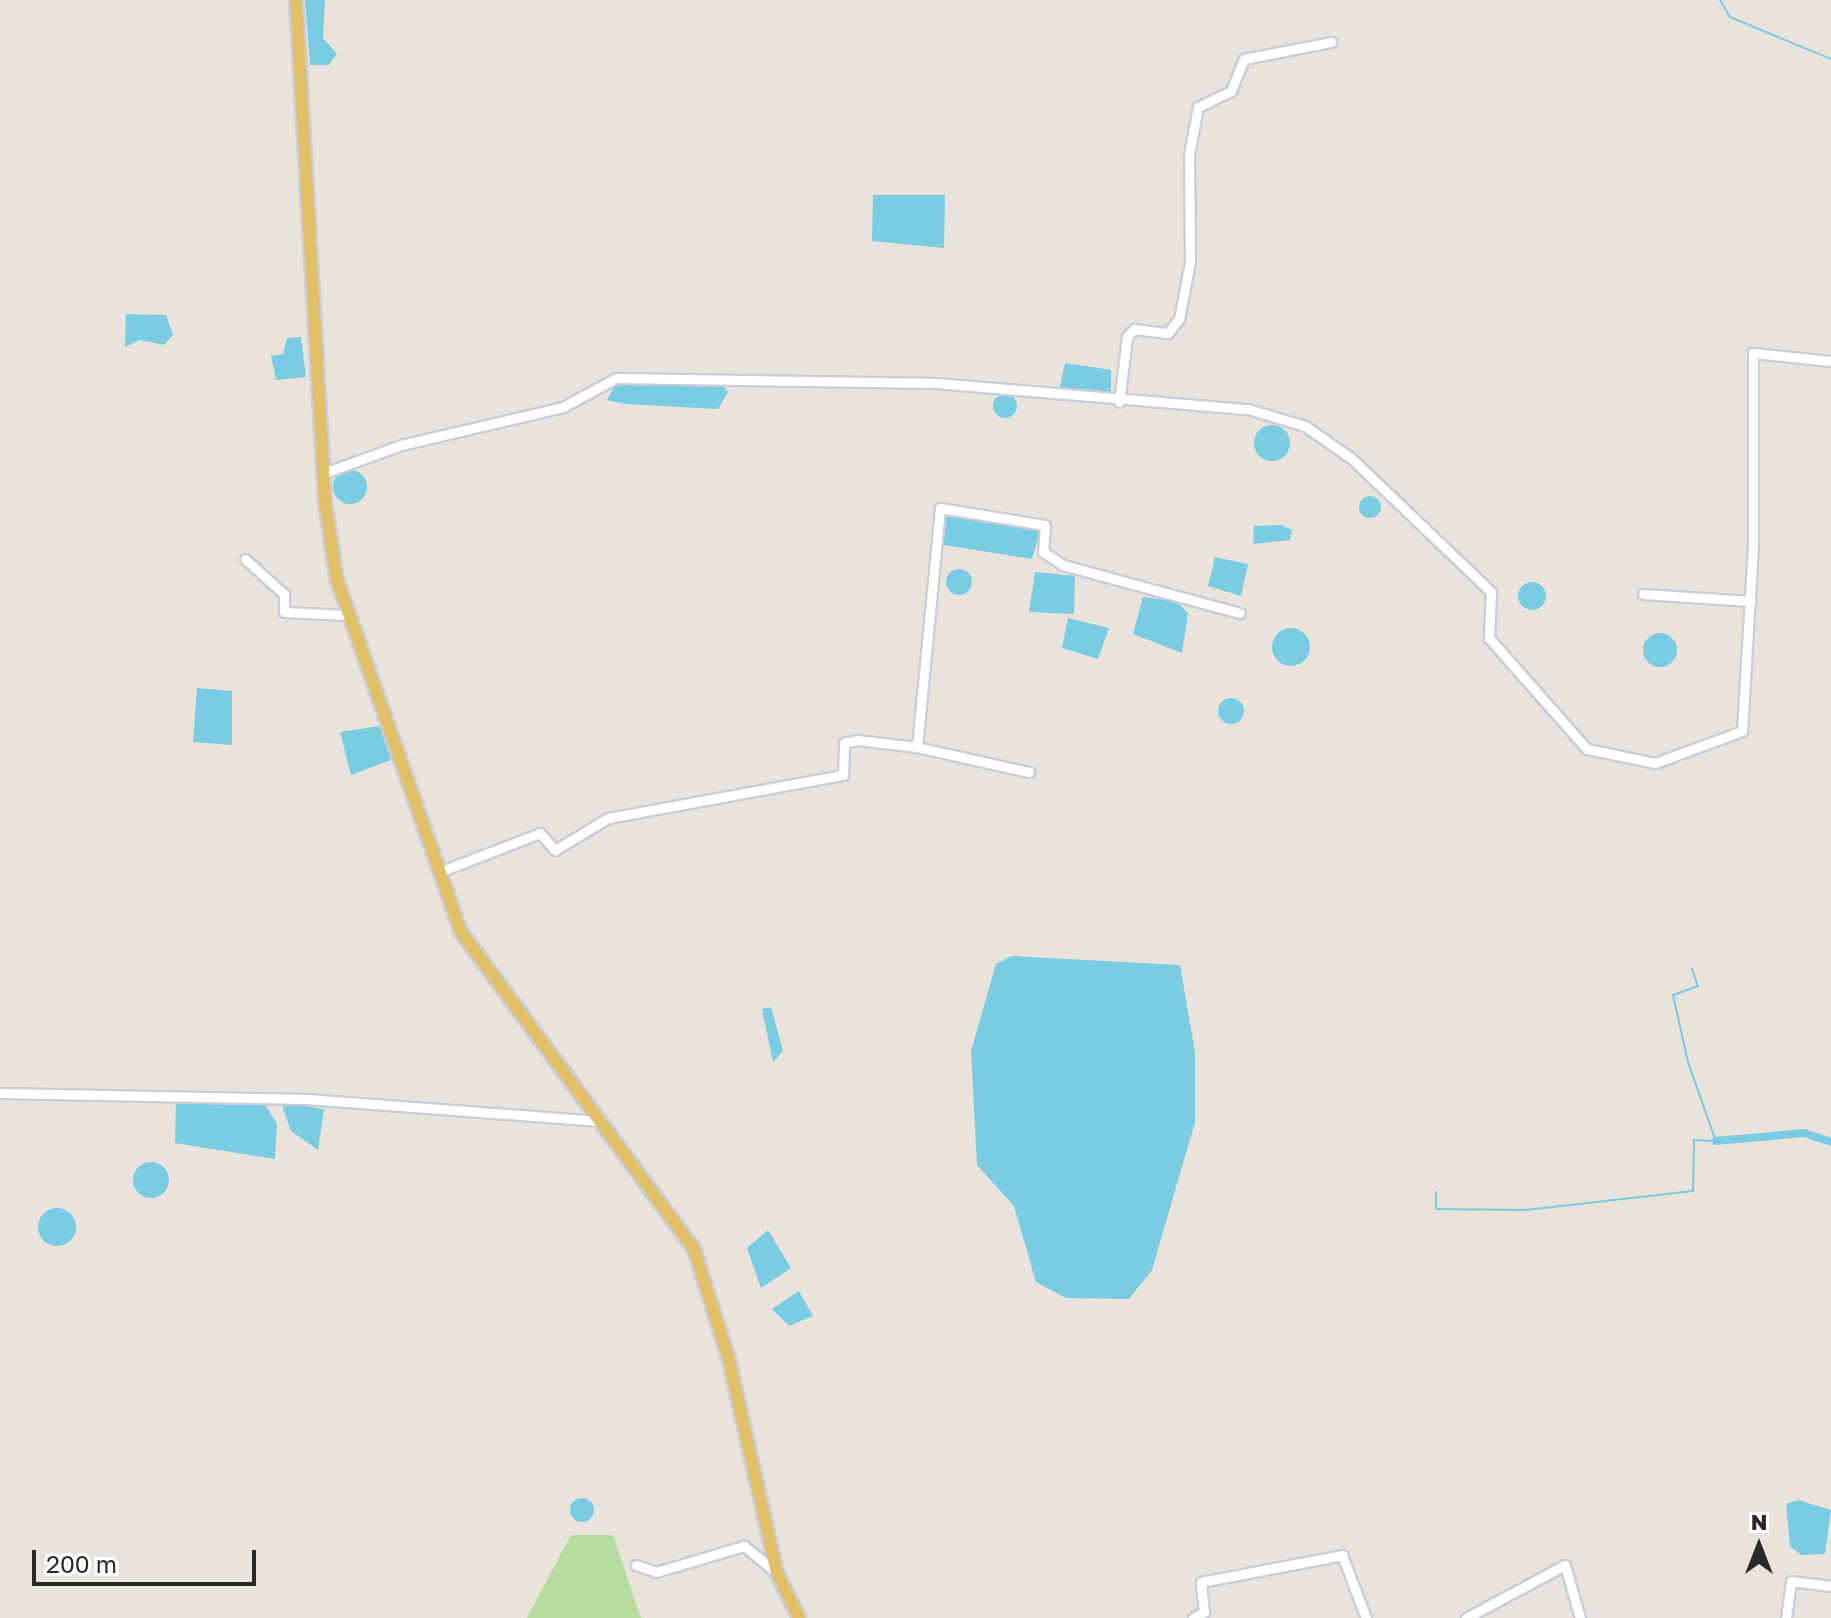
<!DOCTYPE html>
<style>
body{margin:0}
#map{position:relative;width:1831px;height:1618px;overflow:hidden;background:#eae3dc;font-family:"Golos Text",sans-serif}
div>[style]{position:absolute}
.green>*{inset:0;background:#b6db9e}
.water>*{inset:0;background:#79cce2}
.round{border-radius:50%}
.stream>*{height:2px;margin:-1px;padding:0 1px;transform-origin:1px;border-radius:1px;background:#79cce2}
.canal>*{height:8px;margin:-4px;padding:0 4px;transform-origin:4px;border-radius:4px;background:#79cce2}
.roads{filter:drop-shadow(2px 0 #cbced9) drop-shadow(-2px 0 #cbced9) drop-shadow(0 2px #cbced9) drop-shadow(0 -2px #cbced9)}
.minor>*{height:9px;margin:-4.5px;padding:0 4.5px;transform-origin:4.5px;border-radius:4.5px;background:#fff}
.major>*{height:12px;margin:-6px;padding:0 6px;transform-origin:6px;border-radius:6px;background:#e2bf69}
span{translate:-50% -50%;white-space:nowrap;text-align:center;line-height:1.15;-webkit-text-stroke:7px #fff;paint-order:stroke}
.north{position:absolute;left:1719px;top:1506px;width:80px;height:80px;-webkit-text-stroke:6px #fff;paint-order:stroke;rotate:0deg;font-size:22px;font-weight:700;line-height:32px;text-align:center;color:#292929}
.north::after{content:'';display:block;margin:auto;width:28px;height:36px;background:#292929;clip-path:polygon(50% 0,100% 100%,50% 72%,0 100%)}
.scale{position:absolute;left:32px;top:1550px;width:224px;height:36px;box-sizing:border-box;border:4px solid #292929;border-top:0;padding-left:10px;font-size:24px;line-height:28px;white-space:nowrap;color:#292929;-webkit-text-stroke:6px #fff;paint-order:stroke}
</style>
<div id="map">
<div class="green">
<div style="clip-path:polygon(571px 1535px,613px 1535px,641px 1618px,527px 1618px)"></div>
</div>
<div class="water">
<div style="clip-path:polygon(305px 0,325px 0,323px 38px,337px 54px,329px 65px,310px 65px)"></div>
<div style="clip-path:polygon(873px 195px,945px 195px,944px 248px,872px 241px)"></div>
<div style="clip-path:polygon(126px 314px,166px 315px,173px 335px,164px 345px,140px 340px,125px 347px)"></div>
<div style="clip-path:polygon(301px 337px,306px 377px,276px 380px,271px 356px,283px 354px,287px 338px)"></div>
<div style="clip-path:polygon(1065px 363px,1111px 370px,1111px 393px,1060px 387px)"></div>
<div style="clip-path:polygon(617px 382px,721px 383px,728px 392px,718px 409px,625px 404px,607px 400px)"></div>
<div class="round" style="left:993px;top:394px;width:24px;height:24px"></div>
<div class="round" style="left:1254px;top:425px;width:36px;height:36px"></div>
<div class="round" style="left:333px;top:470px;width:34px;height:34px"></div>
<div class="round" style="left:1359px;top:496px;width:22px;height:22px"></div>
<div style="clip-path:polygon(943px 512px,1041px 527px,1032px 559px,937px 544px)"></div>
<div style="clip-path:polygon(1281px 525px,1292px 530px,1290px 540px,1253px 544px,1254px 526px)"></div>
<div style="clip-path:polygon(1215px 557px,1248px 564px,1241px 596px,1208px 586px)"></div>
<div class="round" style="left:946px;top:569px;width:26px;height:26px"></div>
<div style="clip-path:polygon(1035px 572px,1075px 576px,1074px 614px,1029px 612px)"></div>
<div class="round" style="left:1518px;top:582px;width:28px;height:28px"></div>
<div style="clip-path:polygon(1143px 597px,1176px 601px,1188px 613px,1182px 653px,1133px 634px)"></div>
<div style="clip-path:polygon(1068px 618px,1109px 628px,1098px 659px,1062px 648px)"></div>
<div class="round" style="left:1272px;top:628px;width:38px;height:38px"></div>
<div class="round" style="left:1643px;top:633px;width:34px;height:34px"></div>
<div style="clip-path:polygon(197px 688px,232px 691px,232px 745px,193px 742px)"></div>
<div class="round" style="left:1218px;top:698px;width:26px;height:26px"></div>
<div style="clip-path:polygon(380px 726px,391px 760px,351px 775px,340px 732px)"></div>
<div style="clip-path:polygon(1012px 956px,1180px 965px,1195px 1052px,1195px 1122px,1152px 1270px,1129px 1299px,1066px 1298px,1036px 1282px,1014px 1206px,977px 1165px,971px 1051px,996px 964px)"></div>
<div style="clip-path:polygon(771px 1007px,783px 1051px,773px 1062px,762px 1009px)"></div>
<div style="clip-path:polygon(176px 1098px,264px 1103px,277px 1124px,275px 1159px,175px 1143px)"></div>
<div style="clip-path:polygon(281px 1102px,324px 1109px,318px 1150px,291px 1131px)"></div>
<div class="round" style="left:133px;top:1162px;width:36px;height:36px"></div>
<div class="round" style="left:38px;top:1208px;width:38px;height:38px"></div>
<div style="clip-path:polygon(768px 1230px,791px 1268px,761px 1288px,747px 1248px)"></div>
<div style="clip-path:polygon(799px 1291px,813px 1316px,789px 1326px,772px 1309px)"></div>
<div class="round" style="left:570px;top:1498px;width:24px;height:24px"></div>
<div style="clip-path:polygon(1798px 1500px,1831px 1510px,1825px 1554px,1801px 1555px,1790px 1546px,1786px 1504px)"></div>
</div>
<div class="stream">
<div style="left:1720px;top:0;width:20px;rotate:60deg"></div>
<div style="left:1730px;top:17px;width:109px;rotate:22.6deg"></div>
<div style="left:1692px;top:969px;width:18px;rotate:71deg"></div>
<div style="left:1698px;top:986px;width:27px;rotate:160deg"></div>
<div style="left:1673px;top:995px;width:69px;rotate:77.4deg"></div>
<div style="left:1688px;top:1062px;width:78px;rotate:70.6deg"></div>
<div style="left:1714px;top:1136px;width:12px;rotate:31deg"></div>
<div style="left:1436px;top:1192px;width:17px;rotate:90deg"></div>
<div style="left:1436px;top:1209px;width:90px;rotate:0.6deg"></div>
<div style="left:1526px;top:1210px;width:168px;rotate:-6.5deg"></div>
<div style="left:1693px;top:1191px;width:51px;rotate:-88.9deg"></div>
<div style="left:1694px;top:1140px;width:22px;rotate:3deg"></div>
</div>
<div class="canal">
<div style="left:1716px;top:1141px;width:88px;rotate:-5.2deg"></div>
<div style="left:1804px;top:1133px;width:28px;rotate:18deg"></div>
</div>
<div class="roads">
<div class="minor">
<div style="left:1119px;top:402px;width:65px;rotate:-83deg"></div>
<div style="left:1127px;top:337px;width:11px;rotate:-49deg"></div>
<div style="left:1134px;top:329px;width:34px;rotate:7deg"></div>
<div style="left:1168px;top:333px;width:18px;rotate:-52deg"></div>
<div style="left:1179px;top:319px;width:58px;rotate:-79.1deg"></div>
<div style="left:1190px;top:262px;width:108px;rotate:-90.5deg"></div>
<div style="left:1189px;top:154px;width:48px;rotate:-79.2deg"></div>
<div style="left:1198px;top:107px;width:37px;rotate:-26deg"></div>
<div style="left:1231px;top:91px;width:35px;rotate:-68deg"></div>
<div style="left:1244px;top:59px;width:89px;rotate:-11.1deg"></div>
<div style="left:324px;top:473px;width:82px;rotate:-20deg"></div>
<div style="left:401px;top:445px;width:166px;rotate:-13.2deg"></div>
<div style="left:563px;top:407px;width:60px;rotate:-28.7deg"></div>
<div style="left:616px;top:378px;width:320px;rotate:0.9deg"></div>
<div style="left:936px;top:383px;width:313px;rotate:4.8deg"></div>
<div style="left:1248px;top:409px;width:59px;rotate:16.6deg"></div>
<div style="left:1305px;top:426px;width:56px;rotate:34.8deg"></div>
<div style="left:1351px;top:458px;width:194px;rotate:43.7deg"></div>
<div style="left:1491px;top:592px;width:46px;rotate:92.5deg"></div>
<div style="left:1489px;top:638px;width:148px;rotate:48.6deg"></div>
<div style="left:1587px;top:749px;width:69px;rotate:11.6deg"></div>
<div style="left:1655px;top:763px;width:93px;rotate:-20.2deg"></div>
<div style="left:1742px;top:731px;width:183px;rotate:-86.6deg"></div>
<div style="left:1753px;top:548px;width:195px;rotate:-90deg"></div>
<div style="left:1753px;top:353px;width:78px;rotate:5.9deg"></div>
<div style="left:245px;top:559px;width:52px;rotate:41.9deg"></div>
<div style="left:284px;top:594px;width:18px;rotate:90deg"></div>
<div style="left:284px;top:612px;width:64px;rotate:2.7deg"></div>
<div style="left:1643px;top:594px;width:108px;rotate:3.7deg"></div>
<div style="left:917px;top:747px;width:115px;rotate:12.6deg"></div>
<div style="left:439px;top:872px;width:108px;rotate:-21.1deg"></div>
<div style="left:540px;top:833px;width:23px;rotate:49deg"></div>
<div style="left:555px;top:850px;width:62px;rotate:-31.1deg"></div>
<div style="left:608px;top:818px;width:239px;rotate:-10.4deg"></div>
<div style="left:843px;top:775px;width:32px;rotate:-88deg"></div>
<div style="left:844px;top:743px;width:13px;rotate:-13deg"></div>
<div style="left:857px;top:740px;width:60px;rotate:6.7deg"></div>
<div style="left:917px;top:747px;width:240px;rotate:-84.5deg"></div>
<div style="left:940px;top:508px;width:106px;rotate:9.2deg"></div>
<div style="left:1045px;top:525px;width:27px;rotate:94deg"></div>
<div style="left:1043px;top:552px;width:24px;rotate:33deg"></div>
<div style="left:1063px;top:565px;width:183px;rotate:15.2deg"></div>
<div style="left:0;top:1093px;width:307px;rotate:1.1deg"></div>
<div style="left:307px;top:1099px;width:296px;rotate:4.3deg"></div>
<div style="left:636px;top:1565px;width:21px;rotate:19deg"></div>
<div style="left:656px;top:1572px;width:92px;rotate:-16.5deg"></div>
<div style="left:744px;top:1546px;width:43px;rotate:39.3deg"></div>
<div style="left:1193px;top:1618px;width:13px;rotate:-29deg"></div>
<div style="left:1204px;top:1612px;width:30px;rotate:-96deg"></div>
<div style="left:1201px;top:1582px;width:144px;rotate:-10.8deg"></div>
<div style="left:1342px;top:1555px;width:67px;rotate:69.1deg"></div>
<div style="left:1466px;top:1618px;width:112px;rotate:-28.2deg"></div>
<div style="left:1565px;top:1565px;width:55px;rotate:74.2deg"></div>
<div style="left:1786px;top:1618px;width:37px;rotate:-82deg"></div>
<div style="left:1791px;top:1581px;width:40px;rotate:7.1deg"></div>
</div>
<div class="major">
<div style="left:296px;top:0;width:503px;rotate:86.69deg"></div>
<div style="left:325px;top:502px;width:79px;rotate:81.3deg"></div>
<div style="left:337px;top:580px;width:373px;rotate:70.6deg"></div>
<div style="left:461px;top:932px;width:393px;rotate:53.7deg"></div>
<div style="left:694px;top:1249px;width:116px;rotate:72.5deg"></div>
<div style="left:729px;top:1360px;width:218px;rotate:77.3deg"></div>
<div style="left:777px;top:1573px;width:50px;rotate:63.9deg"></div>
</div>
</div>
<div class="north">N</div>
<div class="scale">200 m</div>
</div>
